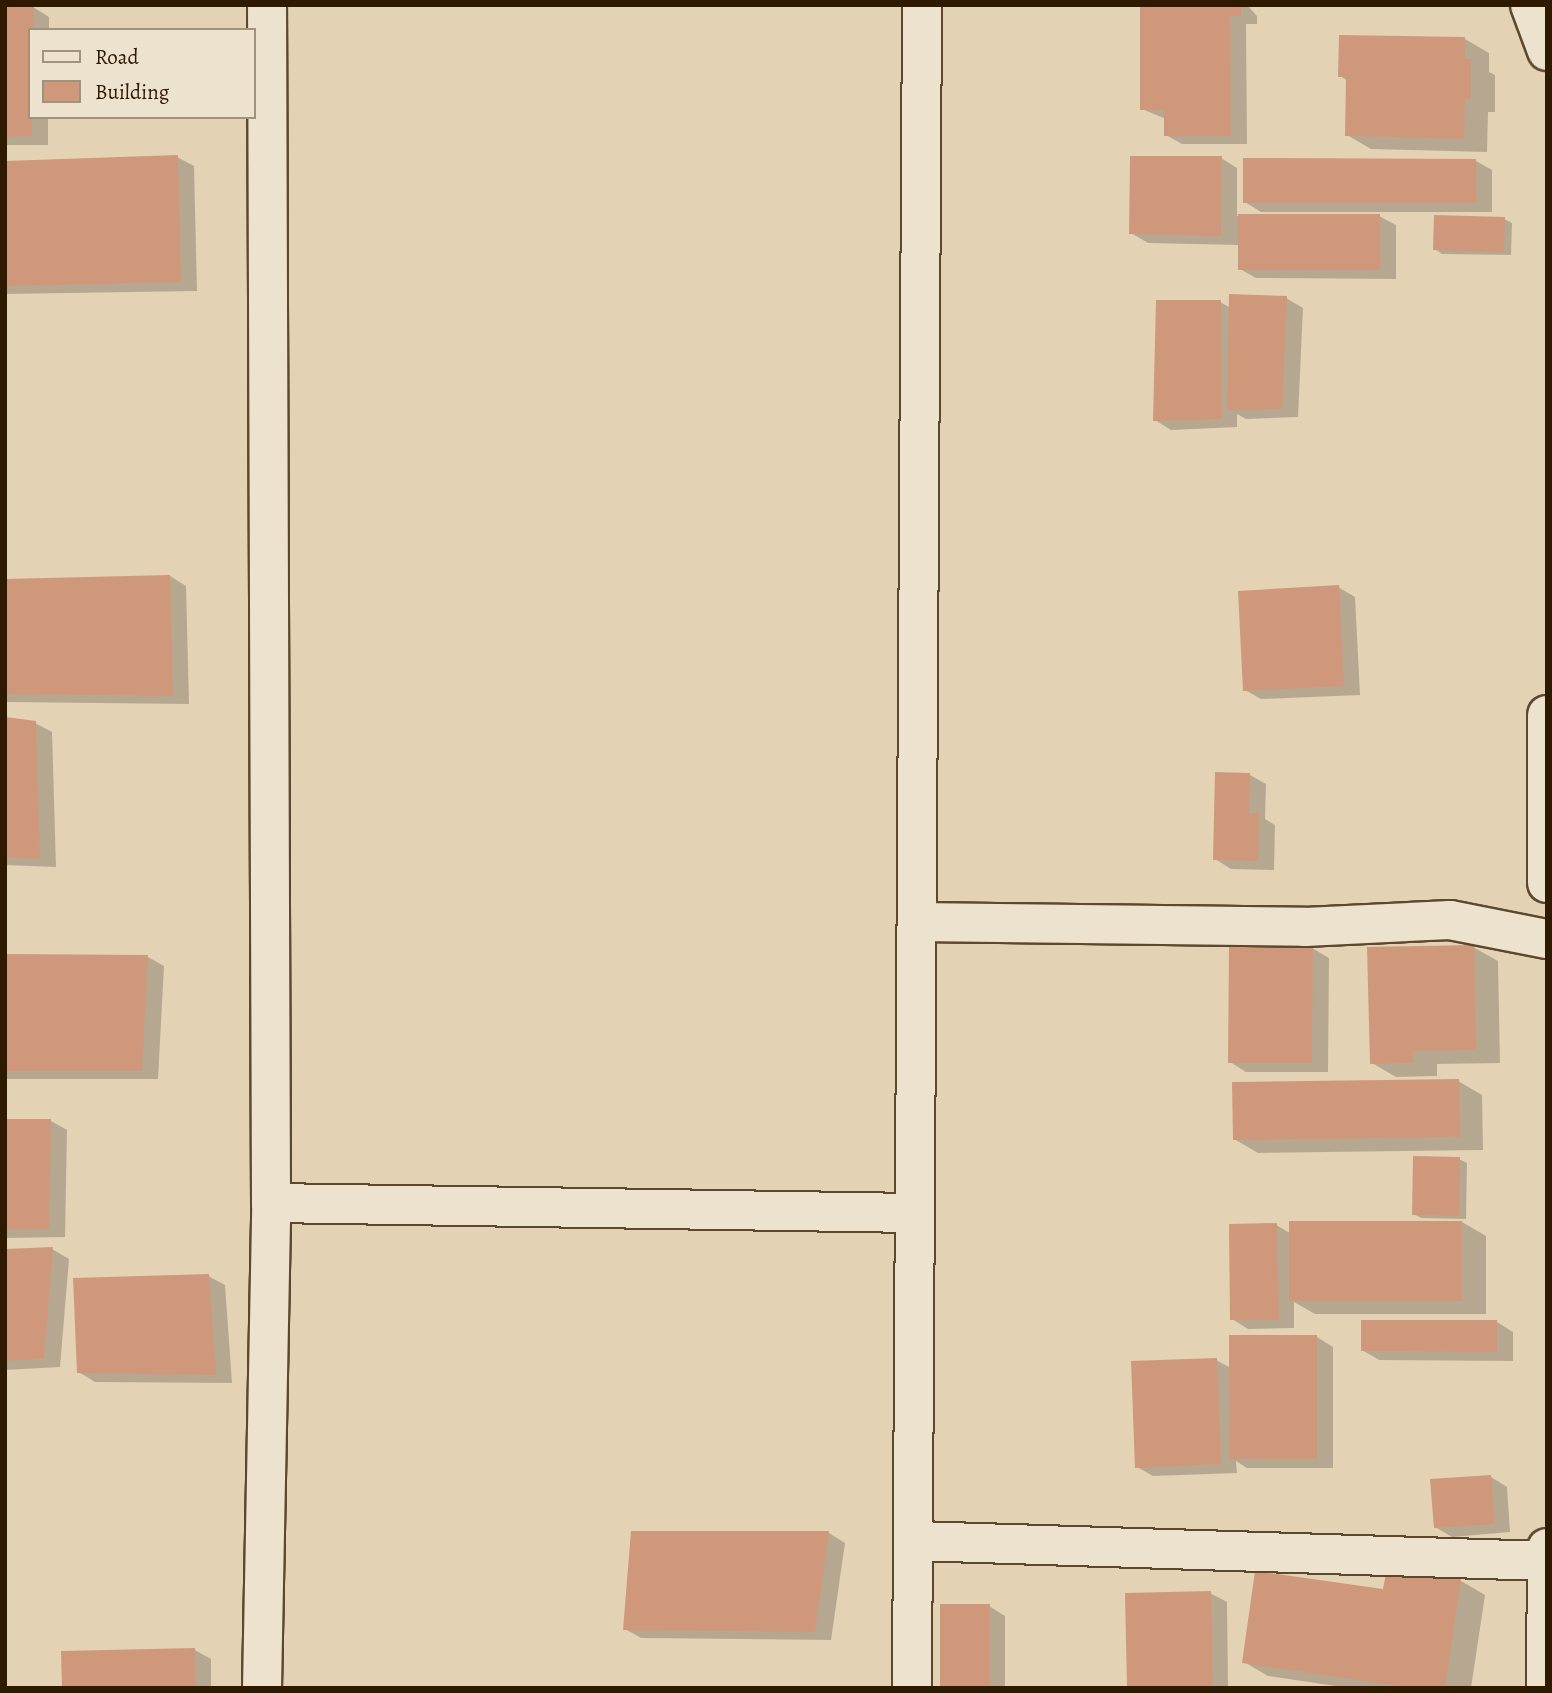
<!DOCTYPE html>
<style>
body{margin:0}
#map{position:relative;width:1552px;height:1693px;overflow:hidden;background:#e4d2b4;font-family:Alegreya,serif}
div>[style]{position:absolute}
.shadow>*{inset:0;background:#0003}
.building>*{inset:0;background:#d0987b}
.roads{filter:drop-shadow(2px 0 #5c482d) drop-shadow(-2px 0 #5c482d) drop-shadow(0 2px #5c482d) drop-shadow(0 -2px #5c482d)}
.minor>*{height:38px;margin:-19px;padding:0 19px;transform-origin:19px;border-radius:19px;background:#ede2ce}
span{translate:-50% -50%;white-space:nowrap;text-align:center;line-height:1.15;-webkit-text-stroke:5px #ede2ce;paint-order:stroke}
.frame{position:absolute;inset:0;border:7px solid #2e1a00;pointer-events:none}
.legend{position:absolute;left:28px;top:28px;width:228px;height:91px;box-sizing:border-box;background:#ede2ce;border:2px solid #a1927c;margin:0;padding:9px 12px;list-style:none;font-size:21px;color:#2e1a00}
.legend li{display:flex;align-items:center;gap:14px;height:35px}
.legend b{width:35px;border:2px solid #a1927c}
</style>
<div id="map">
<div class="shadow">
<div style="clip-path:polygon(1141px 5px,1247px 5px,1257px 16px,1257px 24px,1246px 24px,1247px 144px,1182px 144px,1166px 135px,1166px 119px,1142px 109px)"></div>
<div style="clip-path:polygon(33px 7px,49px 17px,49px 30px,30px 30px,30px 117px,48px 117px,48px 145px,5px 145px,5px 8px)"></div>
<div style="clip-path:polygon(1465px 39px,1489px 53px,1489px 72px,1495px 75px,1495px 112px,1488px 112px,1487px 152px,1371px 149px,1347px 135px,1348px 81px,1340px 76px)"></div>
<div style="clip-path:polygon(177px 157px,194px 166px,197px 291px,5px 294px,5px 162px)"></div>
<div style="clip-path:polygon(1221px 158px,1237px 168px,1237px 216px,1379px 216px,1396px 225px,1396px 279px,1256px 278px,1240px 269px,1240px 245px,1148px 243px,1131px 233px)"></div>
<div style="clip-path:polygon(1476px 161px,1492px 170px,1492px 212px,1261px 212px,1245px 202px)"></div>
<div style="clip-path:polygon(1504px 219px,1512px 223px,1511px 255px,1442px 254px,1435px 249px)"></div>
<div style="clip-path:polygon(1286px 298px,1303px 308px,1298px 417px,1246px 419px,1237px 414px,1237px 427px,1171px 430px,1155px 420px,1220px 302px,1231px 308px)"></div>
<div style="clip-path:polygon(170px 576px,186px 586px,189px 704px,5px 702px,5px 581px)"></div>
<div style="clip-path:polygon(1338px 587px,1355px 597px,1360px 695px,1261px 699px,1245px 690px)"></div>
<div style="clip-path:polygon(5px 719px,35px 723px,52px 732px,56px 867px,5px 865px)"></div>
<div style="clip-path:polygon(1250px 775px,1266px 784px,1265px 819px,1275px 825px,1274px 870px,1231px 869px,1215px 859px)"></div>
<div style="clip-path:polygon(1473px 947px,1498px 961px,1500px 1063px,1437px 1064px,1437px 1076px,1396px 1077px,1372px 1063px)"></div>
<div style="clip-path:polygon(1312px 948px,1329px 958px,1328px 1072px,1246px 1072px,1230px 1062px)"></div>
<div style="clip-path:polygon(5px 955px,148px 957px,164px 966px,158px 1079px,5px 1079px)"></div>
<div style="clip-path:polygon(1458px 1081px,1482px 1095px,1483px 1150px,1258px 1153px,1234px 1139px)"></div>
<div style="clip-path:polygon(5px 1121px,51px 1121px,67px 1130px,65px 1237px,5px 1238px)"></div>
<div style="clip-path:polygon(1459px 1159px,1467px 1163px,1466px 1219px,1421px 1218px,1414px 1214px)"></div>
<div style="clip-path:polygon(1462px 1222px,1486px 1236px,1486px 1314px,1315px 1314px,1294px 1302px,1294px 1328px,1248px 1329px,1232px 1319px,1276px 1225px,1290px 1233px)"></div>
<div style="clip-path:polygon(52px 1249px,69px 1259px,60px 1367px,5px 1370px,5px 1251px)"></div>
<div style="clip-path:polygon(208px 1276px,225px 1285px,232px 1383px,95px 1382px,79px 1372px)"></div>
<div style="clip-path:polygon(1497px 1322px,1513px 1332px,1513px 1361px,1379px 1360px,1362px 1350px)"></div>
<div style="clip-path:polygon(1317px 1337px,1333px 1347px,1333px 1468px,1247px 1468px,1236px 1461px,1237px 1473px,1153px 1476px,1137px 1467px,1216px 1360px,1231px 1368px)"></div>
<div style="clip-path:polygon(1491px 1477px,1507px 1487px,1510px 1532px,1452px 1537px,1435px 1527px)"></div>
<div style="clip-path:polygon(633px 1533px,829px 1533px,845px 1543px,831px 1640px,641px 1638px,625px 1629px)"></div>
<div style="clip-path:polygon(1461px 1581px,1485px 1595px,1471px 1688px,1349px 1688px,1268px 1676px,1244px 1662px)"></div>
<div style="clip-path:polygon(1210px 1593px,1227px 1602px,1228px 1688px,1129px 1688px)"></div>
<div style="clip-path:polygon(989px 1606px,1005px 1616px,1005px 1688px,942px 1688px)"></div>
<div style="clip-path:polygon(195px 1650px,211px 1659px,211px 1688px,63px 1688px)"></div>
</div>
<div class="building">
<div style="clip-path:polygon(1140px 5px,1241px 5px,1241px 16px,1230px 16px,1231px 136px,1164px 136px,1164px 110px,1140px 110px)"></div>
<div style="clip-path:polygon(5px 6px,34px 6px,32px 136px,5px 137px)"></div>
<div style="clip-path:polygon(1339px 35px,1465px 37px,1465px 59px,1471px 59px,1471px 99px,1465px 99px,1464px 139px,1345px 136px,1346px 77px,1338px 77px)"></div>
<div style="clip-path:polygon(178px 155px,181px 282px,5px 286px,5px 161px)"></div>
<div style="clip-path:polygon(1130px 156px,1222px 156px,1221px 236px,1129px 234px)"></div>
<div style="clip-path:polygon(1243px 158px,1476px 159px,1476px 203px,1243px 203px)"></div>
<div style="clip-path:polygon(1238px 214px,1380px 214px,1380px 270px,1238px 270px)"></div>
<div style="clip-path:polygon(1434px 215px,1505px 217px,1504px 252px,1433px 250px)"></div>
<div style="clip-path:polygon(1229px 294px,1287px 296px,1282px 409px,1227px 410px)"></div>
<div style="clip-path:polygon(1156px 300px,1221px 300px,1222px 419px,1153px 421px)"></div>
<div style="clip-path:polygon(170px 575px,173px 696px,5px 694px,5px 579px)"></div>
<div style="clip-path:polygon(1339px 585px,1344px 686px,1243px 691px,1238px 591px)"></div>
<div style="clip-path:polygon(5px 717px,36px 721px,40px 859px,5px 857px)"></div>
<div style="clip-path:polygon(1215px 772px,1250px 773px,1249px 813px,1259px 813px,1258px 861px,1213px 860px)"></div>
<div style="clip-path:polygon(1474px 945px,1476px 1050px,1413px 1051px,1413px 1063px,1370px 1064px,1367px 947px)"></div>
<div style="clip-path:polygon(1229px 946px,1313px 947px,1312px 1063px,1228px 1063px)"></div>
<div style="clip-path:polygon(5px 954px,148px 955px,142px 1071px,5px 1071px)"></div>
<div style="clip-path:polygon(1459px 1079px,1460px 1137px,1233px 1140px,1232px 1082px)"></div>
<div style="clip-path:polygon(5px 1119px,51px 1119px,49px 1229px,5px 1229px)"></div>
<div style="clip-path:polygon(1413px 1156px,1460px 1157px,1459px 1216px,1412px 1215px)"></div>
<div style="clip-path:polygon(1289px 1221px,1462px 1221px,1462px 1301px,1289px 1301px)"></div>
<div style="clip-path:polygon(1277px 1223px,1279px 1320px,1230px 1320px,1229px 1224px)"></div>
<div style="clip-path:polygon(53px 1247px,44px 1359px,5px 1361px,5px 1249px)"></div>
<div style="clip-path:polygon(209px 1274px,216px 1375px,77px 1373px,73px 1278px)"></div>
<div style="clip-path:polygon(1361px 1320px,1497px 1320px,1497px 1352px,1361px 1351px)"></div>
<div style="clip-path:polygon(1229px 1335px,1317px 1335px,1317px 1459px,1229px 1459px)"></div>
<div style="clip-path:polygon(1217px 1358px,1221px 1464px,1135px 1468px,1131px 1361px)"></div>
<div style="clip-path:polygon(1491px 1475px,1495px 1524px,1434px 1528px,1430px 1479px)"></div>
<div style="clip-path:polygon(631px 1531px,829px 1531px,815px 1632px,623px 1630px)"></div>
<div style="clip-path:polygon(1387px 1568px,1461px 1579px,1445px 1688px,1412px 1688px,1242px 1663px,1255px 1571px,1383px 1589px)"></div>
<div style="clip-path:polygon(1211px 1591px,1213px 1688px,1127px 1688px,1125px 1593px)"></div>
<div style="clip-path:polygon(940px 1604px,990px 1604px,990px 1688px,940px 1688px)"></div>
<div style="clip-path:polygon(195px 1648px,195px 1688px,62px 1688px,61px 1651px)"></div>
</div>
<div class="roads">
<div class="minor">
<div style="left:1530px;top:5px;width:49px;rotate:69.7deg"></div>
<div style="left:1547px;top:715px;width:168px;rotate:90deg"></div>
<div style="left:917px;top:922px;width:388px;rotate:0.7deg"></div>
<div style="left:1305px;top:927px;width:145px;rotate:-2.8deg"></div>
<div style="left:1450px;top:920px;width:99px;rotate:11.1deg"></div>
<div style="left:271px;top:1203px;width:641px;rotate:0.89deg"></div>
<div style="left:916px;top:1541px;width:630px;rotate:1.82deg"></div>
<div style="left:262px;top:1688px;width:485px;rotate:-88.9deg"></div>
<div style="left:271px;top:1203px;width:1198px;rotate:-90.19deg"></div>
<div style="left:912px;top:1688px;width:1683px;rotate:-89.66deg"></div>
<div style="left:1546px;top:1688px;width:140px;rotate:-89.6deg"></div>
</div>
</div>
<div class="frame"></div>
<ul class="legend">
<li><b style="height:9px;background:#ede2ce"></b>Road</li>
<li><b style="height:19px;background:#d0987b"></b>Building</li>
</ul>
</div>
